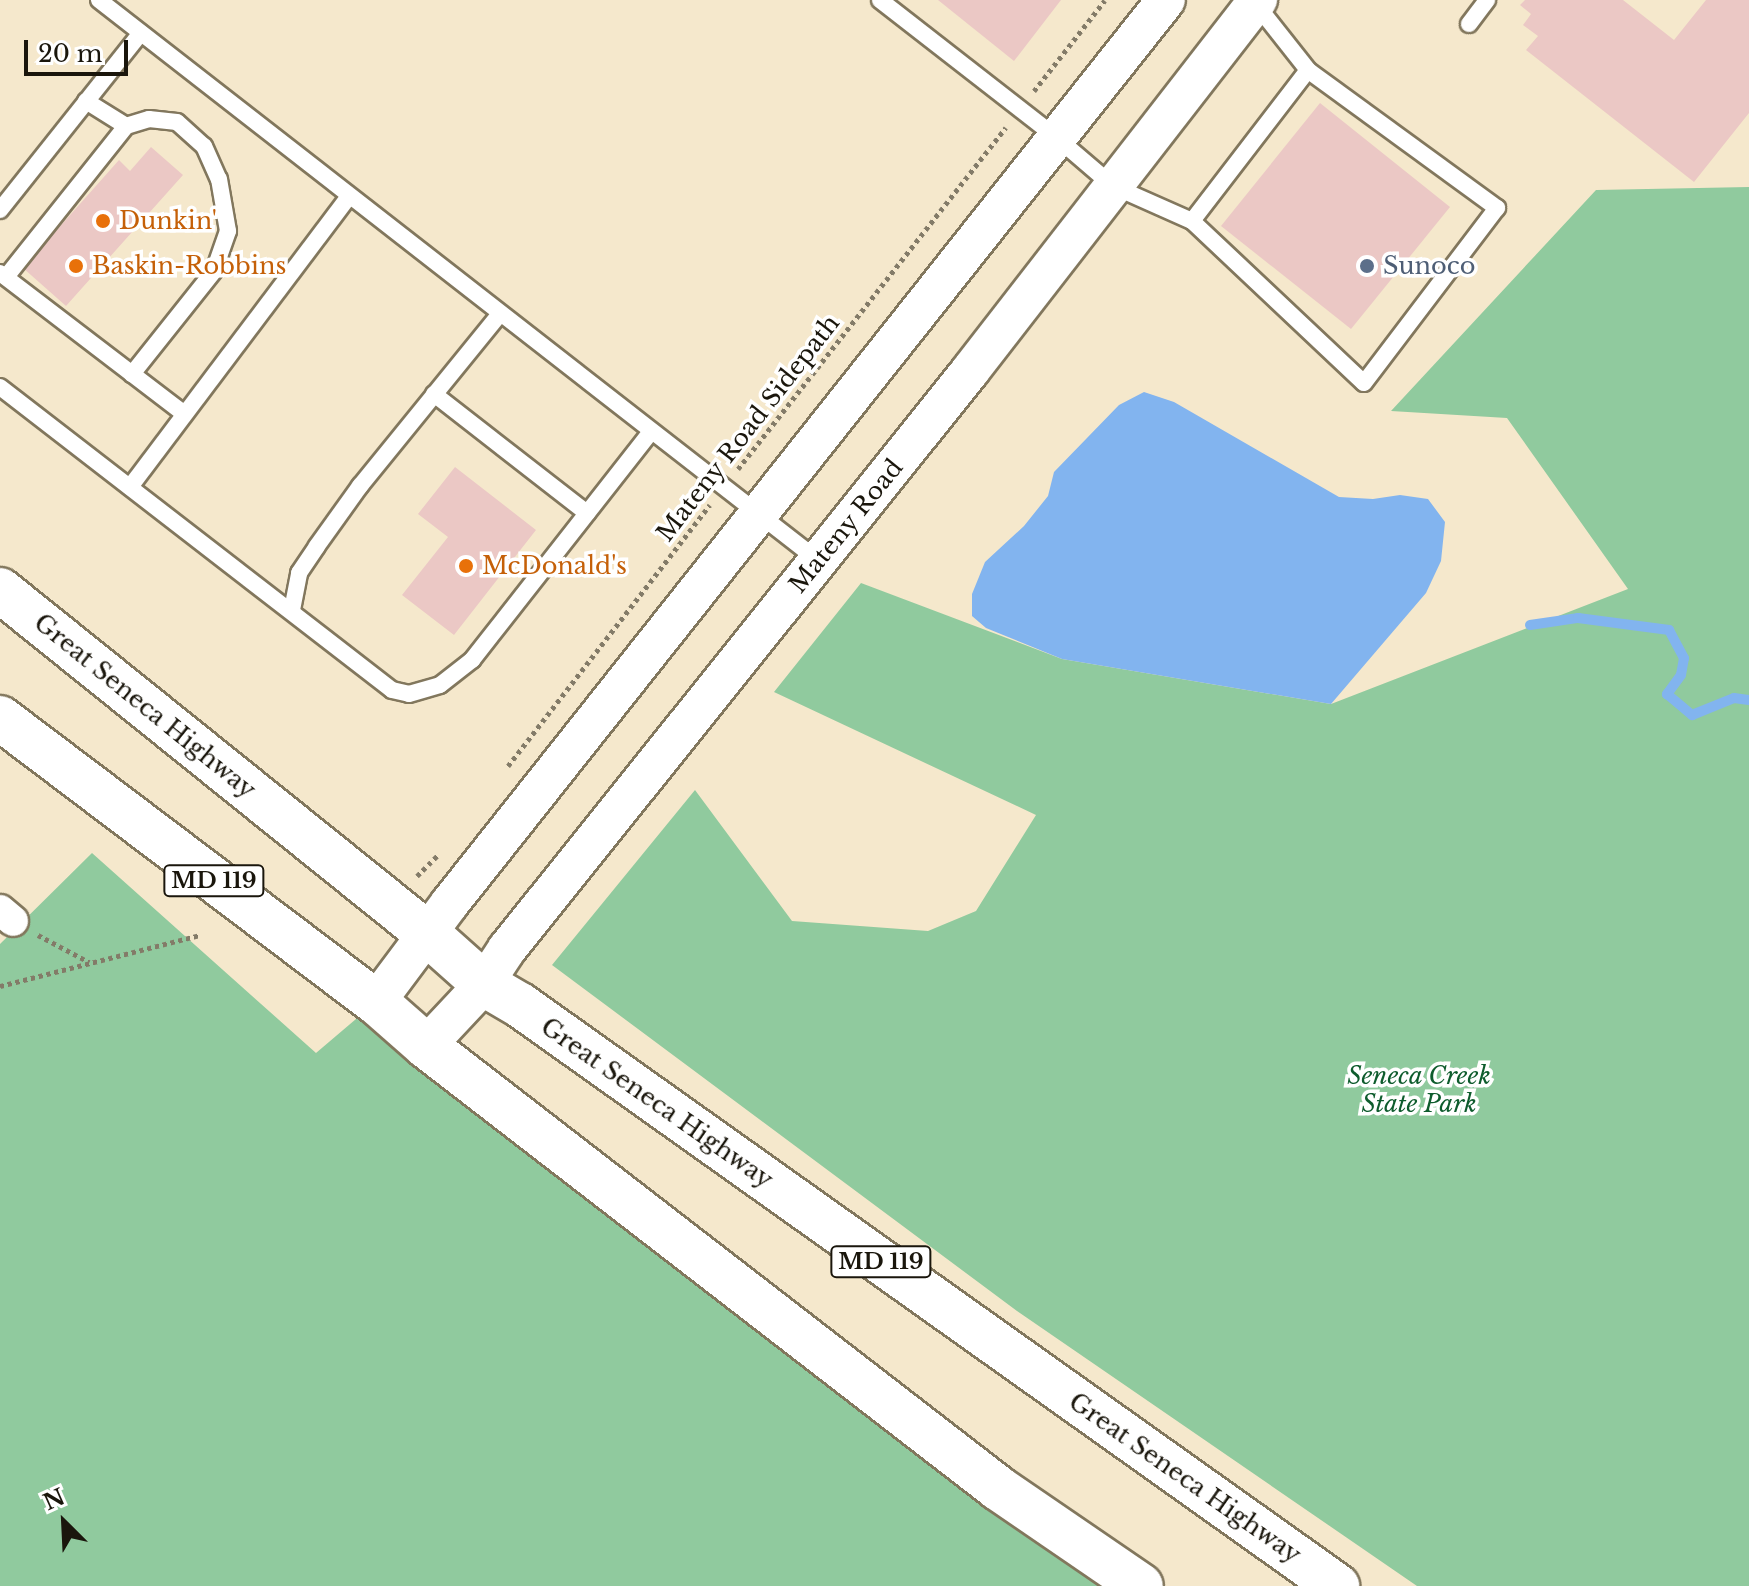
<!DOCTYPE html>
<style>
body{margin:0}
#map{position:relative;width:1749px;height:1586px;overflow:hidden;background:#f5e8cc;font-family:"Libre Baskerville",serif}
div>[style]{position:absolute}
.green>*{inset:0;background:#90ca9e}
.water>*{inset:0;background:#82b4ef}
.stream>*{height:10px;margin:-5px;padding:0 5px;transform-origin:5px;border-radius:5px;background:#82b4ef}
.building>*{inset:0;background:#ebc8c5}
.path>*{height:5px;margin-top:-2.5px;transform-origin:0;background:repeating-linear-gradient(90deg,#837b68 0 4px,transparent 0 8px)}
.roads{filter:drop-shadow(2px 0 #82775d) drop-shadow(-2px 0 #82775d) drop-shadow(0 2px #82775d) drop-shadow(0 -2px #82775d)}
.service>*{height:16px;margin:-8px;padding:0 8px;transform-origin:8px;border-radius:8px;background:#fff}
.minor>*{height:30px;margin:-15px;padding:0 15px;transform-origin:15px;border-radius:15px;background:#fff}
.tertiary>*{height:38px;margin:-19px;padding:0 19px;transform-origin:19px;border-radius:19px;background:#fff}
.primary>*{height:44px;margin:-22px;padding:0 22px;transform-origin:22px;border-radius:22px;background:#fff}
.dots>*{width:22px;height:22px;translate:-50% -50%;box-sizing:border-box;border:4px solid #fff;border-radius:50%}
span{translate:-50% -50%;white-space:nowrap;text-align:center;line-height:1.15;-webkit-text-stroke:7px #fff;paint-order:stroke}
.shield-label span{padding:2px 6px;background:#fff;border:2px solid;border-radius:6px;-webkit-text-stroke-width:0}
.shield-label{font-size:22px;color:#1a160c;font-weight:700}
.food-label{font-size:24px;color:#c56008}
.left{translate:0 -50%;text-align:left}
.service-label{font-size:24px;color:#4e5e75}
.street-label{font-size:24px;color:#1a160c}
.park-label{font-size:24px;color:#0e5c2d;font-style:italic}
.north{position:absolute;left:24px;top:1482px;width:80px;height:80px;-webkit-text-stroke:6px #fff;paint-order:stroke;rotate:336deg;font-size:22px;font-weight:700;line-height:32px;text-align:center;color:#1a160c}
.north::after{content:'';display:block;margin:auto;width:28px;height:36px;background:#1a160c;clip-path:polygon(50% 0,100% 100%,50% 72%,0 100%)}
.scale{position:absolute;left:24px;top:40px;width:104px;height:36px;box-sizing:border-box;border:4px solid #1a160c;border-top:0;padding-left:10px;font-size:24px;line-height:28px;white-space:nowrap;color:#1a160c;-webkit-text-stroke:6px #fff;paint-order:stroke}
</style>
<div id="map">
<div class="green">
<div style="clip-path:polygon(1749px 187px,1749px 1586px,1417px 1586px,1017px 1311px,552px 965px,695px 790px,792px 921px,928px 931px,976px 911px,1036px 815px,774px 692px,861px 583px,1062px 659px,1331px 704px,1628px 589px,1507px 418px,1391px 411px,1596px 190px)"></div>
<div style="clip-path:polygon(92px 853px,316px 1053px,376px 1002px,1161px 1586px,0 1586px,0 944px)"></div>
</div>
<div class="water">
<div style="clip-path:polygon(1144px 392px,1174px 402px,1339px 497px,1373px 499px,1400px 495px,1428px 499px,1445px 522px,1441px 561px,1426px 593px,1331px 704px,1062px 659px,986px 628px,972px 616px,972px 594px,985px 562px,1024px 526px,1048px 496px,1054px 472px,1119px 405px)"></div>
</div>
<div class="stream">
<div style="left:1530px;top:625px;width:49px;rotate:-8.3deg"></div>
<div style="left:1578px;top:618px;width:92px;rotate:7.5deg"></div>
<div style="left:1669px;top:630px;width:32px;rotate:62deg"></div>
<div style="left:1684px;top:658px;width:17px;rotate:100deg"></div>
<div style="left:1681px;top:675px;width:24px;rotate:126deg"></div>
<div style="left:1667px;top:694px;width:33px;rotate:40deg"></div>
<div style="left:1692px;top:715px;width:45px;rotate:-22deg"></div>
<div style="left:1734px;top:698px;width:15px;rotate:8deg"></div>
</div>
<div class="building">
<div style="clip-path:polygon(938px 0,1061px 0,1014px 61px)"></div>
<div style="clip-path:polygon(1525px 0,1623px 0,1674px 40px,1706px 0,1749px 0,1749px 113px,1694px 182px,1526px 50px,1538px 36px,1523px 25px,1531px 14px,1520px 5px)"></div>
<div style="clip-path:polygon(1320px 103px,1450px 207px,1351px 329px,1221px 226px)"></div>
<div style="clip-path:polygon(151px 147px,183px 175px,66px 306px,23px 268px,119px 160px,130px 171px)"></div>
<div style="clip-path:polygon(455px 467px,536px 530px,454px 635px,402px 595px,448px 537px,418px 514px)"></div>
</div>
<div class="path">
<div style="left:1034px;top:91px;width:115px;rotate:-52deg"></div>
<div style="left:738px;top:469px;width:434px;rotate:-51.9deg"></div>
<div style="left:508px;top:766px;width:330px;rotate:-52.3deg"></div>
<div style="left:417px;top:876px;width:30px;rotate:-45deg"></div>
<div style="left:38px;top:935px;width:58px;rotate:27.9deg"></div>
<div style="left:0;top:986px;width:206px;rotate:-14.3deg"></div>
</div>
<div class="roads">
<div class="service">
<div style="left:99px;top:0;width:913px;rotate:37.92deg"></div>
<div style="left:880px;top:0;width:224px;rotate:37.9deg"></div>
<div style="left:1057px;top:138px;width:74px;rotate:40.6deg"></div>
<div style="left:1113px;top:186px;width:86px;rotate:23.9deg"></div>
<div style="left:1192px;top:221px;width:190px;rotate:-52.5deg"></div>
<div style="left:1308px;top:70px;width:85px;rotate:-128.3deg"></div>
<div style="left:1469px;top:24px;width:30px;rotate:-53deg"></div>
<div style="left:86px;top:101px;width:47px;rotate:32deg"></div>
<div style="left:0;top:210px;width:226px;rotate:-51.5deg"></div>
<div style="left:1192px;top:221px;width:236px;rotate:43.3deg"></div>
<div style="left:1364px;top:383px;width:220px;rotate:-52.8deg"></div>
<div style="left:1497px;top:208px;width:234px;rotate:-143.9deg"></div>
<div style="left:0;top:273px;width:230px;rotate:37.4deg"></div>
<div style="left:6px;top:277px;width:193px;rotate:-51.5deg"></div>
<div style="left:126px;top:126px;width:24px;rotate:-17deg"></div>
<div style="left:149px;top:119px;width:28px;rotate:6deg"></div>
<div style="left:177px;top:122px;width:36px;rotate:42deg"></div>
<div style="left:204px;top:146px;width:36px;rotate:66deg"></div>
<div style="left:219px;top:179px;width:53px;rotate:80.2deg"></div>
<div style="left:228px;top:231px;width:42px;rotate:109.3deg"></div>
<div style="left:214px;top:271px;width:132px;rotate:128.5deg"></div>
<div style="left:0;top:387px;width:495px;rotate:37.7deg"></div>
<div style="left:392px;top:690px;width:17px;rotate:13deg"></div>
<div style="left:409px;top:694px;width:32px;rotate:-16deg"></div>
<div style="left:440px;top:685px;width:41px;rotate:-38deg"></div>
<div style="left:472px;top:660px;width:290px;rotate:-51.9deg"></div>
<div style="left:434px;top:394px;width:194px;rotate:37.9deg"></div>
<div style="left:130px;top:487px;width:364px;rotate:-53deg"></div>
<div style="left:292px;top:610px;width:38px;rotate:-79deg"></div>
<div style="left:299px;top:573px;width:32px;rotate:-56deg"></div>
<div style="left:317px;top:546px;width:74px;rotate:-54.4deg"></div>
<div style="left:360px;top:486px;width:222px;rotate:-50.9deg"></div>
</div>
<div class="minor">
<div style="left:0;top:910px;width:17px;rotate:40deg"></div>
</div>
<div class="tertiary">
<div style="left:376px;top:1002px;width:124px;rotate:-53.2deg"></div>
<div style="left:450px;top:903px;width:1152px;rotate:-51.59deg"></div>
<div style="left:426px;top:1046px;width:85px;rotate:-46.9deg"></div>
<div style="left:484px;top:984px;width:42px;rotate:-56.7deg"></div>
<div style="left:507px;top:949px;width:741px;rotate:-51.3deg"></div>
<div style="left:970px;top:371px;width:470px;rotate:-52.2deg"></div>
</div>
<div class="primary">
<div style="left:0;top:590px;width:551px;rotate:38.81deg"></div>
<div style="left:429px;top:935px;width:74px;rotate:41.7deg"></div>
<div style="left:484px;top:984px;width:42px;rotate:30.3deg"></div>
<div style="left:520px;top:1005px;width:1003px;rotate:35.42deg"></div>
<div style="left:0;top:718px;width:471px;rotate:37.1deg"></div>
<div style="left:376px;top:1002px;width:67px;rotate:41.3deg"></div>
<div style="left:426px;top:1046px;width:723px;rotate:37.69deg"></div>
<div style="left:998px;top:1488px;width:173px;rotate:34.4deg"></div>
</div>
</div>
<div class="dots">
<div style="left:103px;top:221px;background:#e8710a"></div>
<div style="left:76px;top:266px;background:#e8710a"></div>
<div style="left:1367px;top:266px;background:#5c6f8a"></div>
<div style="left:466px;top:566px;background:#e8710a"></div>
</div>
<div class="shield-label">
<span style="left:214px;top:881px">MD 119</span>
<span style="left:881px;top:1262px">MD 119</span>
</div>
<div class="food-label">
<span class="left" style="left:119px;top:221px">Dunkin'</span>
<span class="left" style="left:92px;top:266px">Baskin-Robbins</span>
<span class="left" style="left:482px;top:566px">McDonald's</span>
</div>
<div class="service-label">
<span class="left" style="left:1383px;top:266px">Sunoco</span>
</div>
<div class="street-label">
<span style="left:748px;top:428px;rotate:-52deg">Mateny Road Sidepath</span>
<span style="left:846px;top:526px;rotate:-51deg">Mateny Road</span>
<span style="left:145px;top:706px;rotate:39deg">Great Seneca Highway</span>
<span style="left:657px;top:1103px;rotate:35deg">Great Seneca Highway</span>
<span style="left:1185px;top:1478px;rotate:35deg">Great Seneca Highway</span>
</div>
<div class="park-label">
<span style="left:1419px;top:1090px">Seneca Creek<br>State Park</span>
</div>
<div class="north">N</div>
<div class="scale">20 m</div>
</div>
